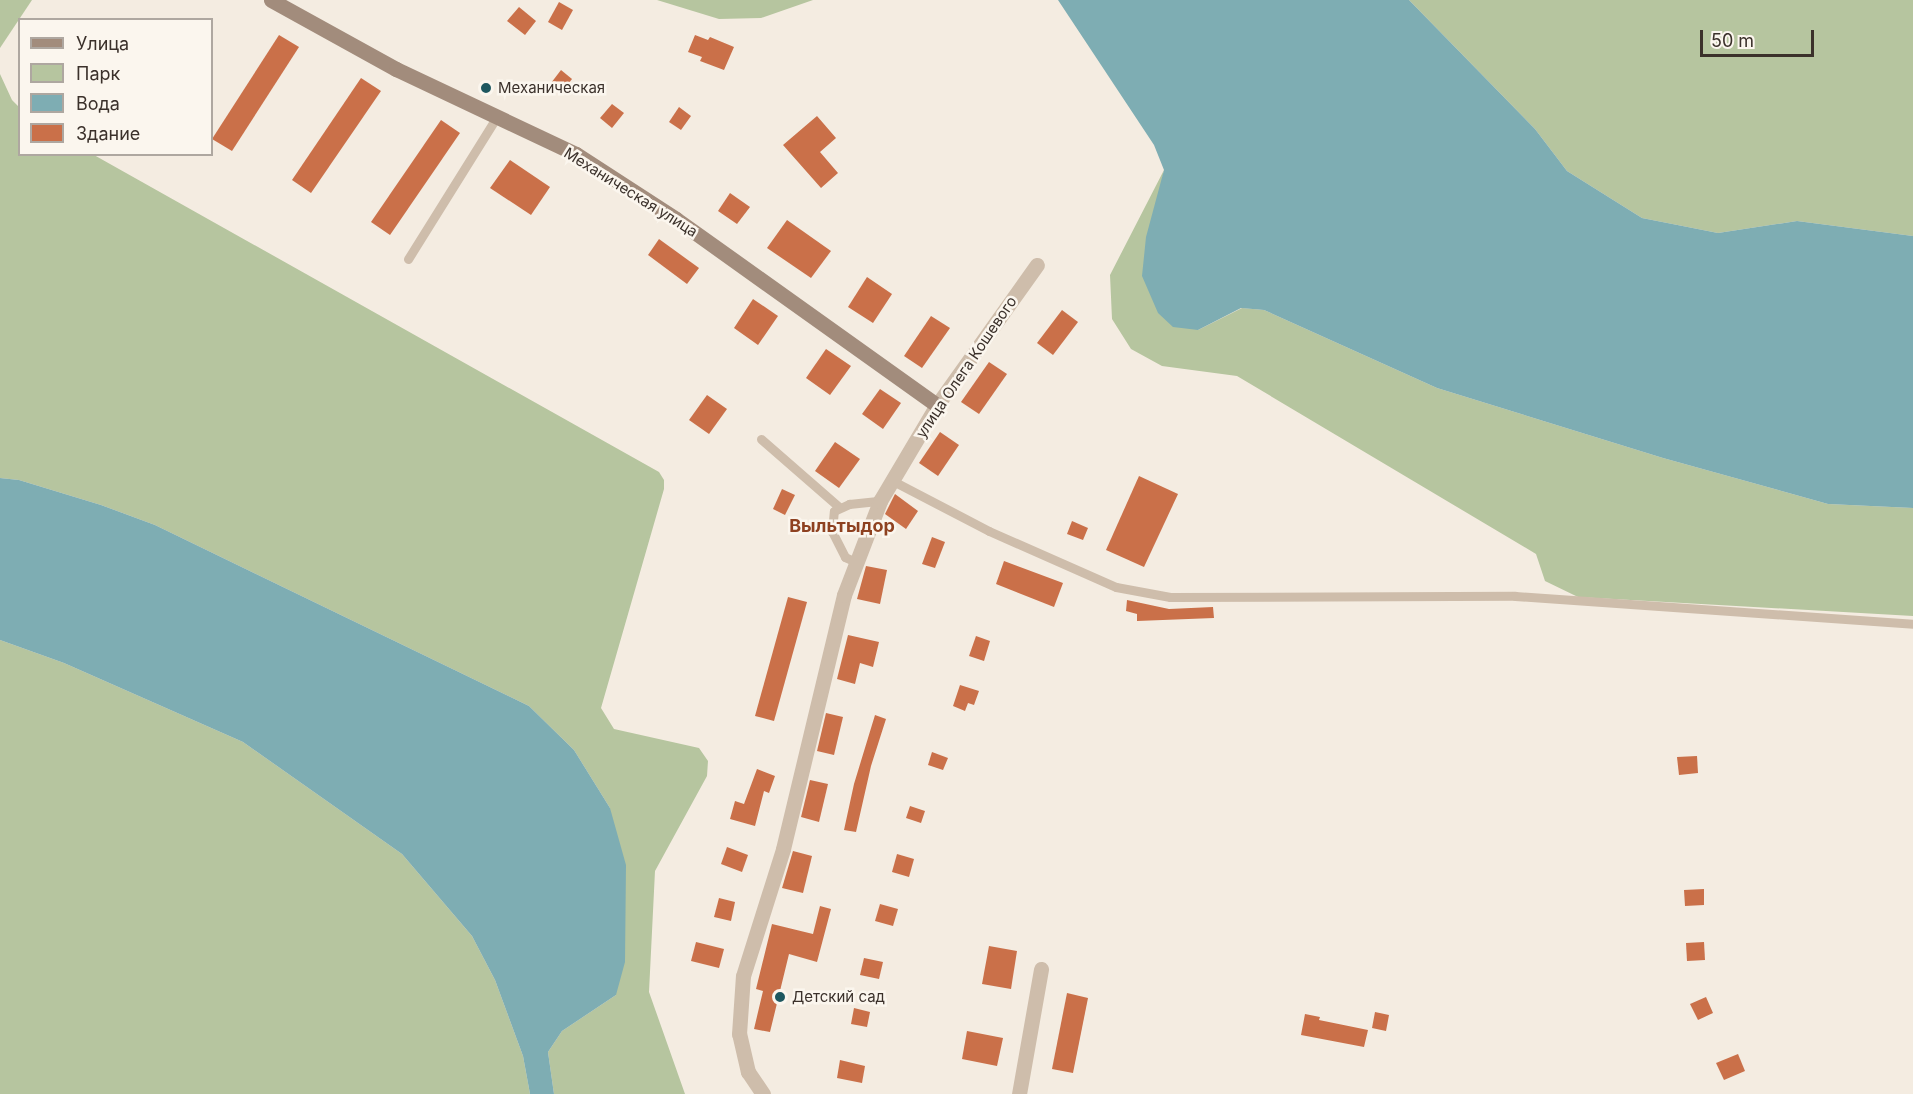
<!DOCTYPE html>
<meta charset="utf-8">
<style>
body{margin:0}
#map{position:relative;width:1913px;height:1094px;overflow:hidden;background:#f4ece1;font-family:Inter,sans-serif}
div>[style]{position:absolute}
.green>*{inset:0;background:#b6c59f}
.water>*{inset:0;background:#7eadb3}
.building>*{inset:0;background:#ca7049}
.lane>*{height:9px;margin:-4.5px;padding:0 4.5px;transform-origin:4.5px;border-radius:4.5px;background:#cebdab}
.street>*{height:15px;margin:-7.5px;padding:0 7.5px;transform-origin:7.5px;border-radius:7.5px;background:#cebdab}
.secondary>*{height:15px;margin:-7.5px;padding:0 7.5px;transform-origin:7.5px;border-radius:7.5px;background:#a28c7c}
.dots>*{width:16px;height:16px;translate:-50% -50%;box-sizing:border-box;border:3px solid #fbf6ee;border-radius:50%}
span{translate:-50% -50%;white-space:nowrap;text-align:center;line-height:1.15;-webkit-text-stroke:5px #fbf6ee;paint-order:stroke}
.poi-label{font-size:15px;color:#3b312b}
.left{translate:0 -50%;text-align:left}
.street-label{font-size:15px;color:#3b312b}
.quarter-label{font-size:18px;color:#8e4120;font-weight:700}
.legend{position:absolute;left:18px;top:18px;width:195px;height:138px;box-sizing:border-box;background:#fbf6ee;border:2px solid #aea7a0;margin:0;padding:8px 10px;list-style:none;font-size:18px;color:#3b312b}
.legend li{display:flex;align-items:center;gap:12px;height:30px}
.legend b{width:30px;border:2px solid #aea7a0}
.scale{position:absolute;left:1700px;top:30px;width:114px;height:27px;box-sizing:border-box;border:3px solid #3b312b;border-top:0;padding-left:8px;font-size:18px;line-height:21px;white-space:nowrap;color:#3b312b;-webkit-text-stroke:4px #fbf6ee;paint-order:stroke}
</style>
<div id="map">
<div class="green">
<div style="clip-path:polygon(0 0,32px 0,0 48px)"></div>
<div style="clip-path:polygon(657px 0,813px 0,761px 18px,719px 19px)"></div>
<div style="clip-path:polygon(1409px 0,1913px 0,1913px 236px,1797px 221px,1718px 233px,1642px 218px,1567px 171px,1535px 129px)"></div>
<div style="clip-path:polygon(0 74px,12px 100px,19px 107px,20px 154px,94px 155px,659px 472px,664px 480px,664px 489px,601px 708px,614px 729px,699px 748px,708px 761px,707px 776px,655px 871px,649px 992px,685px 1094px,554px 1094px,548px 1052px,562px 1031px,616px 995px,610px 808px,574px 750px,529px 706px,155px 525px,101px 505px,19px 480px,0 478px)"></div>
<div style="clip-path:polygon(1164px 170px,1160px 192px,1198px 330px,1242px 308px,1264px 310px,1437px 388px,1663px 458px,1828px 504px,1913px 508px,1913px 616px,1578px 597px,1545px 581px,1536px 554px,1237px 376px,1162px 366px,1131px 349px,1112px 319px,1110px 275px)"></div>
<div style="clip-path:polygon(0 640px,64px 663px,243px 742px,402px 854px,472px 936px,495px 980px,523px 1056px,530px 1094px,0 1094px)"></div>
</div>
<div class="water">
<div style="clip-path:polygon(1058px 0,1409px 0,1535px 129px,1567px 171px,1642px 218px,1718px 233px,1797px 221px,1913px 236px,1913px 508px,1828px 504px,1663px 458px,1437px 388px,1264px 310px,1241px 308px,1198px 330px,1173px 327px,1158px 313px,1142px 276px,1146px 237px,1164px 170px,1154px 145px)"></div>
<div style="clip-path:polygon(0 478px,19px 480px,101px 505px,155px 525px,529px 706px,574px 750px,610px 808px,626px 865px,625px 962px,616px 995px,562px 1031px,548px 1052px,554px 1094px,530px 1094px,523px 1056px,495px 980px,472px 936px,402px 854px,243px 742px,64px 663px,0 640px)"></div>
</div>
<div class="building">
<div style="clip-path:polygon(559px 2px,573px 10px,562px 30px,548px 22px)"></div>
<div style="clip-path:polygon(519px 7px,536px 21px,525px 35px,507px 21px)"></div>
<div style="clip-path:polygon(279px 35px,299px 47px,232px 151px,212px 139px)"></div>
<div style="clip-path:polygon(695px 35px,708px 40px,710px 37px,734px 47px,724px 70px,700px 61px,702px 57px,688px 52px)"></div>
<div style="clip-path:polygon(561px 70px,572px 79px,562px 92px,551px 83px)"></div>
<div style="clip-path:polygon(361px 78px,381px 91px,311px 193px,292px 180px)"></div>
<div style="clip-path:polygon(612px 104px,624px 113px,612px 128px,600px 118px)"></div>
<div style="clip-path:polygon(679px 107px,691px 116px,681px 130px,669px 122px)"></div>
<div style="clip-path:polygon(817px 116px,836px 138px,820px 152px,838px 173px,821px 188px,783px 145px)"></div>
<div style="clip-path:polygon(441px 120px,460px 133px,390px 235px,371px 222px)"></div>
<div style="clip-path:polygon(510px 160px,550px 187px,531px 215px,490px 188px)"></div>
<div style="clip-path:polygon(730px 193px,750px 207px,737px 224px,718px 211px)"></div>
<div style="clip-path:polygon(787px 220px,831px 251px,811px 278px,767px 248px)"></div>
<div style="clip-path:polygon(659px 239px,699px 268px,687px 284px,648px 255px)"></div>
<div style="clip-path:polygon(867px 277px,892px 294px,873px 323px,848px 307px)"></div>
<div style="clip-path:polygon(753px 299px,778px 316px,758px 345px,734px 328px)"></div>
<div style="clip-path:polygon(1062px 310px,1078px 322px,1053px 355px,1037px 343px)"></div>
<div style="clip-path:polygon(931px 316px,950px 328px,922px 368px,904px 356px)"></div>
<div style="clip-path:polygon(826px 349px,851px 366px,830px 395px,806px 378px)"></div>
<div style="clip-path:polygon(989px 362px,1007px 374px,979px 414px,961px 402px)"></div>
<div style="clip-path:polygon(880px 389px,901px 403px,883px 429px,862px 414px)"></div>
<div style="clip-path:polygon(707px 395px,727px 409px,709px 434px,689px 420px)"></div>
<div style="clip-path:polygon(940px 432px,959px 445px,938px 476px,919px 463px)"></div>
<div style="clip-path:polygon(835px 442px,860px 459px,839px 488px,815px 471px)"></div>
<div style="clip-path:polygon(1139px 476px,1178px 494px,1144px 567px,1106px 550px)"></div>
<div style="clip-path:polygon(782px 489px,795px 495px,785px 515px,773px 509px)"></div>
<div style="clip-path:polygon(895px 494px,918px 511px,906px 529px,885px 514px)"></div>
<div style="clip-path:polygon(1072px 521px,1088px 528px,1083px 540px,1067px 534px)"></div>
<div style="clip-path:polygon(932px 537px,945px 542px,935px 568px,922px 564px)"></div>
<div style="clip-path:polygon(1004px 561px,1063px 583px,1054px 607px,996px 584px)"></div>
<div style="clip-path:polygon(866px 566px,887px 570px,880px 604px,857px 599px)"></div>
<div style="clip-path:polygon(788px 597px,807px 602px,774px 721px,755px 716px)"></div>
<div style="clip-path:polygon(1127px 600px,1169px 609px,1213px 607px,1214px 618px,1137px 621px,1137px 614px,1126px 611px)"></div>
<div style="clip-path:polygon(848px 635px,879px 642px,873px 667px,860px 663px,855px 684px,837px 679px)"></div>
<div style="clip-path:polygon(976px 636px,990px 641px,984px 661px,969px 656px)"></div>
<div style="clip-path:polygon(960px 685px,979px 691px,974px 705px,968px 703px,965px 711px,953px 706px)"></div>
<div style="clip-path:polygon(826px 713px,843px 717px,834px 755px,817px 751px)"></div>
<div style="clip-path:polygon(875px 715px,886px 719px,871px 766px,856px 832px,844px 830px,854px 784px)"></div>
<div style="clip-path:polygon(932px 752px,948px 758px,943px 770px,928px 765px)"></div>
<div style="clip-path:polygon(1697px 756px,1698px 773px,1679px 775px,1677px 757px)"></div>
<div style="clip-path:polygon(757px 769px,775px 776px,769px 793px,764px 791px,755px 826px,730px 819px,735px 801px,744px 804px)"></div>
<div style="clip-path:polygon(810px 780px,828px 784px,819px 822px,801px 817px)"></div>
<div style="clip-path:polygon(910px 806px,925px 811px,921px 823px,906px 818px)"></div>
<div style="clip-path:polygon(727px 847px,748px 855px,742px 872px,721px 864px)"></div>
<div style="clip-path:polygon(793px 851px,812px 856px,803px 893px,782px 888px)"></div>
<div style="clip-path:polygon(897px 854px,914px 859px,909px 877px,892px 872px)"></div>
<div style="clip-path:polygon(1704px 889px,1704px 905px,1685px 906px,1684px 890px)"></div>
<div style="clip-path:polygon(719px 898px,735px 902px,731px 921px,714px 917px)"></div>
<div style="clip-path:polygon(880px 904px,898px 909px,893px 926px,875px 921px)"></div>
<div style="clip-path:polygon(820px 906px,831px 909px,817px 962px,789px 954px,770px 1032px,754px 1029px,763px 991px,756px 989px,772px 924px,813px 934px)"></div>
<div style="clip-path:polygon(696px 942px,724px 949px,719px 968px,691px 961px)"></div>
<div style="clip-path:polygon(1704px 942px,1705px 960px,1687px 961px,1686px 943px)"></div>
<div style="clip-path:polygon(989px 946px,1017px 951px,1011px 989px,982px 984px)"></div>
<div style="clip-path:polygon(864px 958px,883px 962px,879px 979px,860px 975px)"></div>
<div style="clip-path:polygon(1067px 993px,1088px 998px,1073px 1073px,1052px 1069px)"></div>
<div style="clip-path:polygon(1706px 997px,1713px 1013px,1698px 1020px,1690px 1004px)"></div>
<div style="clip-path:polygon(854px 1008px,870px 1012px,867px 1027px,851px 1024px)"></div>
<div style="clip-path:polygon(1375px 1012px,1389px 1015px,1386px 1031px,1372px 1028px)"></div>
<div style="clip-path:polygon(1305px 1014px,1320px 1017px,1319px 1020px,1368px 1030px,1364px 1047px,1301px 1035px)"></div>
<div style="clip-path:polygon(967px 1031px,1003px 1038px,997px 1066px,962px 1059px)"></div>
<div style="clip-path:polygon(1738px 1054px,1745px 1071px,1724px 1080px,1716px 1063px)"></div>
<div style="clip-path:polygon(840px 1060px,865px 1066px,862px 1083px,837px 1078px)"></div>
</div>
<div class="lane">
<div style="left:408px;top:259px;width:166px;rotate:-58deg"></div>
<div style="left:761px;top:439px;width:103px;rotate:41.1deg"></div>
<div style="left:893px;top:481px;width:108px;rotate:27.5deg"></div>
<div style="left:989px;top:531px;width:139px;rotate:23.8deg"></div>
<div style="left:1116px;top:587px;width:55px;rotate:10.5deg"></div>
<div style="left:1170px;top:597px;width:345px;rotate:-0.2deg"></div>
<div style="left:1515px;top:596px;width:399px;rotate:4deg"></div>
<div style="left:856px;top:562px;width:12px;rotate:-156deg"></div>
<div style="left:845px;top:557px;width:28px;rotate:-117deg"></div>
<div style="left:832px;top:532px;width:21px;rotate:-85deg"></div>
<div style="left:834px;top:511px;width:17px;rotate:-25deg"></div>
<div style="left:849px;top:504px;width:31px;rotate:-6deg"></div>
</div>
<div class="street">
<div style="left:763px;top:1094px;width:27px;rotate:-124deg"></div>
<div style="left:748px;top:1072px;width:39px;rotate:-103deg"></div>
<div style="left:739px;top:1034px;width:58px;rotate:-86.1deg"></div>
<div style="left:743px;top:976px;width:133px;rotate:-72.5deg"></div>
<div style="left:783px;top:849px;width:261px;rotate:-76.5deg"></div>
<div style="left:844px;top:595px;width:101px;rotate:-69deg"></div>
<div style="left:880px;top:501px;width:112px;rotate:-59.3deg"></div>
<div style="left:937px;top:405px;width:172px;rotate:-54.5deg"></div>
<div style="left:1019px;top:1094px;width:127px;rotate:-80deg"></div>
</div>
<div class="secondary">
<div style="left:271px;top:0;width:143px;rotate:28.9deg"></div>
<div style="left:396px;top:69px;width:199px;rotate:25.3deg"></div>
<div style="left:576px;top:154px;width:119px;rotate:33deg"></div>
<div style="left:676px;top:219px;width:320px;rotate:35.5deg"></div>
</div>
<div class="dots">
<div style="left:486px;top:88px;background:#1e575f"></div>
<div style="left:780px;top:997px;background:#1e575f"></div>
</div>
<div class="poi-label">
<span class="left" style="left:498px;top:88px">Механическая</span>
<span class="left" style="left:792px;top:997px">Детский сад</span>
</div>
<div class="street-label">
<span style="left:631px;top:192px;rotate:32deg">Механическая улица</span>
<span style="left:966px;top:367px;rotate:-56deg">улица Олега Кошевого</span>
</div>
<div class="quarter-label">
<span style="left:842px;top:526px">Выльтыдор</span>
</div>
<ul class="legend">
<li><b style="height:8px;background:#a28c7c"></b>Улица</li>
<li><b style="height:16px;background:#b6c59f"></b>Парк</li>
<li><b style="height:16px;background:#7eadb3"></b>Вода</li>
<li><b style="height:16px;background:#ca7049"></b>Здание</li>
</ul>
<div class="scale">50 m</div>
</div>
